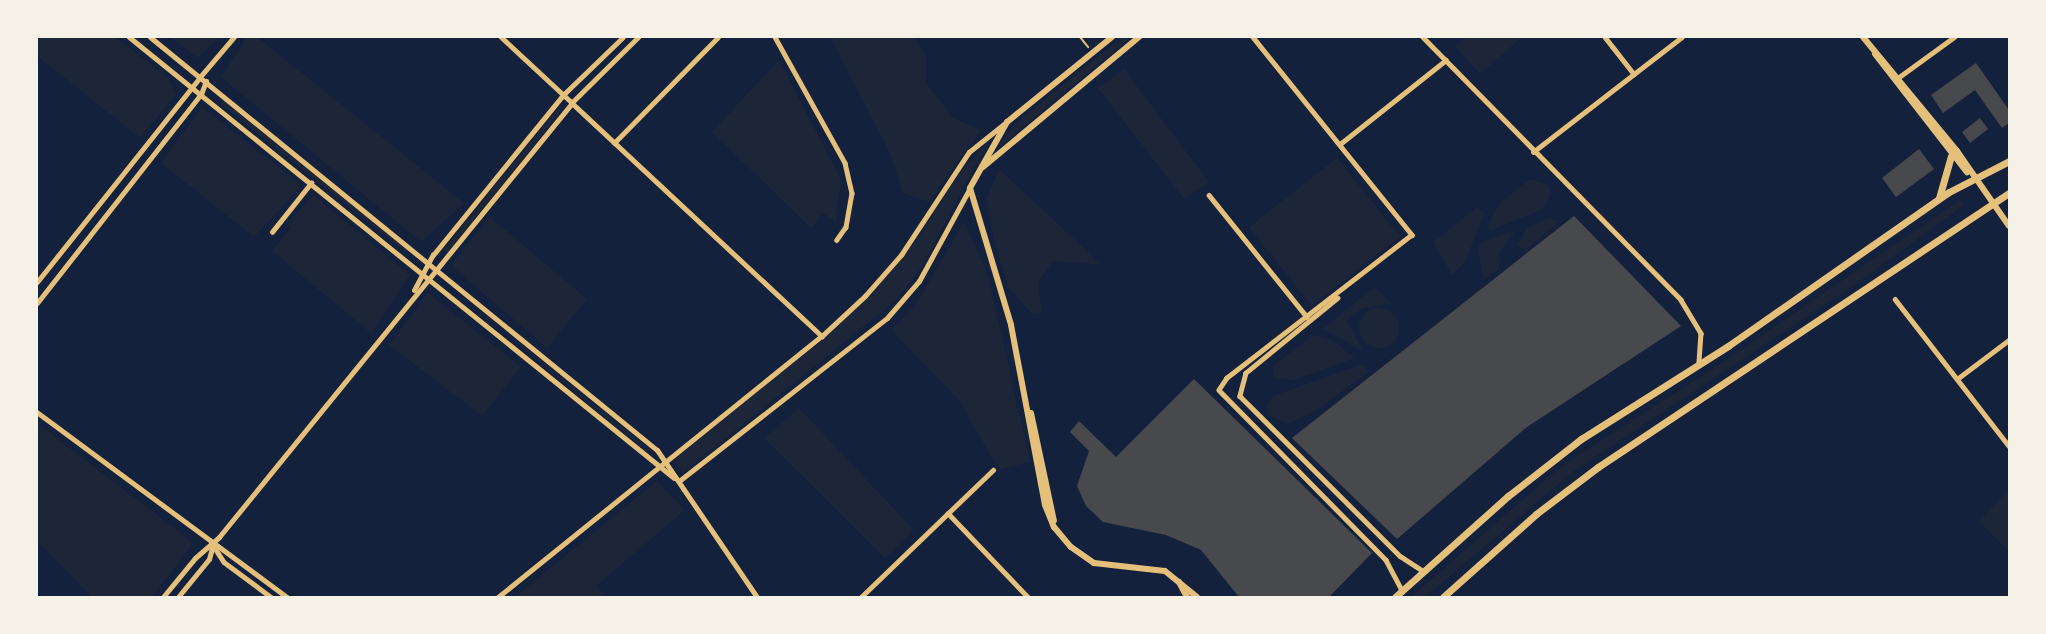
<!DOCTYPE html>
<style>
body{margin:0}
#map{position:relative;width:2046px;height:634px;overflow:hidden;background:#14213d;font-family:"Nunito Sans",sans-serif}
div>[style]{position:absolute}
.green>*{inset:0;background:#1d2539}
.round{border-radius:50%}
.building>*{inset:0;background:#48494c}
.path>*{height:2px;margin:-1px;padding:0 1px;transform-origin:1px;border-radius:1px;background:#e5c07b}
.minor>*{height:4.5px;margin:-2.25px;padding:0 2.25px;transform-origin:2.25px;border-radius:2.25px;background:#e5c07b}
.tertiary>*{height:5px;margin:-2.5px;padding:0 2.5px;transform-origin:2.5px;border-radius:2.5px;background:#e5c07b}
.secondary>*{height:6px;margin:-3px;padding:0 3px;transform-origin:3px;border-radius:3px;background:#e5c07b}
.trunk>*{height:7px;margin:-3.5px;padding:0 3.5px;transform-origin:3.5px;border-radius:3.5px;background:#e5c07b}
span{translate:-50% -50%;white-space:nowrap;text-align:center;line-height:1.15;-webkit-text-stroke:5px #f6f1e7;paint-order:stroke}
.frame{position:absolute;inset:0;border:38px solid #f6f1e7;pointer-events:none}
</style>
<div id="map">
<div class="green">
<div style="clip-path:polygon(37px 37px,115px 37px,168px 78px,176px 94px,140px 138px,37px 56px)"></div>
<div style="clip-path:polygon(169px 37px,219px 37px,198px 58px)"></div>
<div style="clip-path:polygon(247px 37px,257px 37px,464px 203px,421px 242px,221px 77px)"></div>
<div style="clip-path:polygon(830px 37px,915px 37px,926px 55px,926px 83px,953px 118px,981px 130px,929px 202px,903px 193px,890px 153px)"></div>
<div style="clip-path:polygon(1122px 37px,1131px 37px,997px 149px,1017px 122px)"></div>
<div style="clip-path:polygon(1467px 37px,1520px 37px,1521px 38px,1480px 74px,1455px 46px)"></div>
<div style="clip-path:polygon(779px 60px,841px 180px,836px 222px,823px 213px,811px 228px,712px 132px)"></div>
<div style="clip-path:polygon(1124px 69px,1209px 182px,1184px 199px,1098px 88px)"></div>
<div style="clip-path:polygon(223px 100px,408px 249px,406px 253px,221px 104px)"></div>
<div style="clip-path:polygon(560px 106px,563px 108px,448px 253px,443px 250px)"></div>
<div style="clip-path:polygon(202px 107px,299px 183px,300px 187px,254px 237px,161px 163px)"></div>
<div style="clip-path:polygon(988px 142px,921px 268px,896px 300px,683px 473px,673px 458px,875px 291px,918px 238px,961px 171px)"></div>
<div style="clip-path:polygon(1337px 158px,1400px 237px,1312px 306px,1249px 227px)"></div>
<div style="clip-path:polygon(999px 169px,1102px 265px,1053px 261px,1038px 283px,1042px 313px,1032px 314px,1009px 288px,995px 245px,986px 200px)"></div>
<div style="clip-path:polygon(1530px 179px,1548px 185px,1551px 193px,1543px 209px,1489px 231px,1488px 224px,1501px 202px)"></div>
<div style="clip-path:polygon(313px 195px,410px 275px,371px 333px,272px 251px,290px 229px,287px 225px)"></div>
<div style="clip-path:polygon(1960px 200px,1964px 205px,1860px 281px,1571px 473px,1425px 597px,1411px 597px,1563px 465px,1711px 370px)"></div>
<div style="clip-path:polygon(1477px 207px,1485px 213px,1465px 262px,1452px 275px,1433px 242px)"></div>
<div style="clip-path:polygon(490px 217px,587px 299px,547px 348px,454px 268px,454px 261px)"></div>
<div style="clip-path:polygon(1549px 218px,1560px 222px,1525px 250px,1517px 245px,1527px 228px)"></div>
<div style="clip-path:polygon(964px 222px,988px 275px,1030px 462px,999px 470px,958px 399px,891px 330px,915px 306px)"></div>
<div style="clip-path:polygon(1516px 230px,1499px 253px,1499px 269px,1484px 280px,1478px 251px,1481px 242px)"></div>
<div style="clip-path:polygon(1374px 287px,1392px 303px,1362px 308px,1347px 321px,1364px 352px,1323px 329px)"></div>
<div style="clip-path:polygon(456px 291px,650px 450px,646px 451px)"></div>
<div style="clip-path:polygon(428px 293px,521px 367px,482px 416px,389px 345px)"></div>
<div class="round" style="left:1359px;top:308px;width:40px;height:40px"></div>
<div style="clip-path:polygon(1313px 335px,1332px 340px,1355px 358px,1293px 380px,1274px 378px,1273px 366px)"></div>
<div style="clip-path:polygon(1363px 364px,1368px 372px,1316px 411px,1287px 424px,1269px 415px,1267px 404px,1273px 396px)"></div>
<div style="clip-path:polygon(799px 408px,914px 530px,885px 558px,764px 438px)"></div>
<div style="clip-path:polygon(37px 423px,191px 541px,191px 546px,152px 597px,92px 597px,40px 544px,37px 547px)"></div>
<div style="clip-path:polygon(657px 481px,685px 510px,596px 586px,606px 597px,515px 597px)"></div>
<div style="clip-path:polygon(2009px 489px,2009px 551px,1979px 521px)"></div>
</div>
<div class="building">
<div style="clip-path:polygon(1976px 63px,2009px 110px,2009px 123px,2002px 128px,1975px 90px,1943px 113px,1931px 95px)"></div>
<div style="clip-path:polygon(1980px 118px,1988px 129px,1970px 143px,1962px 132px)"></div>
<div style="clip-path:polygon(1919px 149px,1934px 169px,1896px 197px,1882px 178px)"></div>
<div style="clip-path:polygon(1574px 216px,1681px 326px,1527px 427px,1397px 539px,1292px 438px)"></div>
<div style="clip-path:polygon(1194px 379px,1372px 553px,1329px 597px,1239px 597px,1201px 550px,1166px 535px,1103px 522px,1086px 506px,1077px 486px,1089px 451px,1070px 432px,1079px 421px,1116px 457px)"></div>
</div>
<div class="path">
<div style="left:1080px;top:37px;width:13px;rotate:51deg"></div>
</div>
<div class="minor">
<div style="left:639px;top:37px;width:94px;rotate:135.4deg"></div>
<div style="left:572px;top:103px;width:342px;rotate:43deg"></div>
<div style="left:775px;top:37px;width:144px;rotate:60.9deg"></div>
<div style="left:845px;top:163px;width:31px;rotate:77deg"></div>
<div style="left:852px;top:193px;width:35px;rotate:100deg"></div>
<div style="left:846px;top:227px;width:16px;rotate:125deg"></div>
<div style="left:1253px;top:37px;width:254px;rotate:51.2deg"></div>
<div style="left:1412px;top:235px;width:234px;rotate:142.3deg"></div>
<div style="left:1227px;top:378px;width:14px;rotate:124deg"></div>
<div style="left:1219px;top:390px;width:238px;rotate:45.5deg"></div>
<div style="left:1386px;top:560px;width:34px;rotate:62deg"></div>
<div style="left:1423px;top:37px;width:368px;rotate:45.5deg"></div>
<div style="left:1681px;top:300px;width:39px;rotate:59deg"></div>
<div style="left:1701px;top:333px;width:30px;rotate:94deg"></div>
<div style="left:1605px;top:37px;width:47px;rotate:51.9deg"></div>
<div style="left:200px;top:77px;width:52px;rotate:-49.6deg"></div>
<div style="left:1899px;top:77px;width:68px;rotate:-36deg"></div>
<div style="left:563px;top:95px;width:83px;rotate:-44deg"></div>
<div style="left:614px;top:143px;width:148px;rotate:-45.5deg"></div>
<div style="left:1340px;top:144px;width:135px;rotate:-38.4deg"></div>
<div style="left:1533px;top:152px;width:188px;rotate:-37.7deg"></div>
<div style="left:1209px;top:195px;width:156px;rotate:51.2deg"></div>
<div style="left:272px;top:232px;width:63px;rotate:-51.5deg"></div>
<div style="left:1338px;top:298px;width:119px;rotate:140.8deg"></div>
<div style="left:1246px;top:373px;width:24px;rotate:105deg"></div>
<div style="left:1240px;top:396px;width:226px;rotate:45deg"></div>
<div style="left:1400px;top:556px;width:27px;rotate:33deg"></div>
<div style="left:1895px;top:299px;width:186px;rotate:52.2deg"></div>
<div style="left:1957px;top:379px;width:65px;rotate:-36.9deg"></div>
<div style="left:37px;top:412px;width:311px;rotate:36.5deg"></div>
<div style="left:948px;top:513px;width:116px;rotate:46.4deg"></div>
<div style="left:213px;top:545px;width:20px;rotate:57deg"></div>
<div style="left:224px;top:562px;width:59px;rotate:36.7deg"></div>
<div style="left:498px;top:597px;width:416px;rotate:-38.9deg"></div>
<div style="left:822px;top:336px;width:59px;rotate:-42.9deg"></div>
<div style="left:865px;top:296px;width:55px;rotate:-48.7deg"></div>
<div style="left:901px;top:255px;width:123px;rotate:-56.6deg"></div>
<div style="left:969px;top:152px;width:45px;rotate:-38.7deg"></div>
<div style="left:861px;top:597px;width:183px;rotate:-43.9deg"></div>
</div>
<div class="tertiary">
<div style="left:129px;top:37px;width:701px;rotate:38.98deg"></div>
<div style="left:150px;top:37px;width:654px;rotate:39.17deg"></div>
<div style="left:657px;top:450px;width:178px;rotate:55.8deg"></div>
<div style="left:37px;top:282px;width:262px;rotate:-51.5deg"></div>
<div style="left:414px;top:290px;width:40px;rotate:-62deg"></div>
<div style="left:433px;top:255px;width:206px;rotate:-50.9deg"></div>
<div style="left:37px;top:303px;width:266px;rotate:-51.9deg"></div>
<div style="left:201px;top:94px;width:14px;rotate:-69deg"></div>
<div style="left:679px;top:481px;width:264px;rotate:-38.1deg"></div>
<div style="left:887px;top:318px;width:49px;rotate:-49.1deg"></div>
<div style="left:919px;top:281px;width:106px;rotate:-61.3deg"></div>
<div style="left:163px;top:597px;width:50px;rotate:-50.6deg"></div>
<div style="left:195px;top:558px;width:32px;rotate:-41deg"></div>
<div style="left:219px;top:537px;width:559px;rotate:-50.88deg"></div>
<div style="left:572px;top:103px;width:97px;rotate:-137.1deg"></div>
<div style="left:178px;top:597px;width:49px;rotate:-50.8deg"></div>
<div style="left:209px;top:559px;width:16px;rotate:-75deg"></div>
</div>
<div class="secondary">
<div style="left:1112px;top:37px;width:135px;rotate:141deg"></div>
<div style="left:1007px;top:122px;width:76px;rotate:119.3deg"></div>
<div style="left:970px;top:188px;width:143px;rotate:73.3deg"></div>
<div style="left:1011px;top:325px;width:183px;rotate:79.3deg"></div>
<div style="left:1045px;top:505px;width:24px;rotate:68deg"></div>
<div style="left:1054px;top:527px;width:26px;rotate:50deg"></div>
<div style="left:1071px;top:547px;width:28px;rotate:35deg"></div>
<div style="left:1094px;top:563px;width:71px;rotate:6.4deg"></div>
<div style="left:1165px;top:571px;width:41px;rotate:39.1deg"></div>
<div style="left:1863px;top:37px;width:148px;rotate:50.5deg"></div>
<div style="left:1957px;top:151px;width:91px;rotate:55.3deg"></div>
<div style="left:1875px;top:54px;width:150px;rotate:52.1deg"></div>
<div style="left:983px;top:167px;width:203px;rotate:-39.8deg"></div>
<div style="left:1031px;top:413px;width:110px;rotate:78deg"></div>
<div style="left:1179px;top:582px;width:17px;rotate:62deg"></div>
</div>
<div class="trunk">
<div style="left:1939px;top:198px;width:44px;rotate:-74.1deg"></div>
<div style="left:1395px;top:597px;width:152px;rotate:-41.8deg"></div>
<div style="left:1508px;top:496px;width:93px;rotate:-38deg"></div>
<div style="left:1581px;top:439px;width:174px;rotate:-32.3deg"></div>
<div style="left:1728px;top:346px;width:269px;rotate:-34.9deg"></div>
<div style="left:1949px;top:192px;width:68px;rotate:-27.3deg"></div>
<div style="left:1443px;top:597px;width:125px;rotate:-41.7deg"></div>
<div style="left:1536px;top:514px;width:78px;rotate:-37.2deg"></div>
<div style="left:1598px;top:467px;width:494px;rotate:-33.7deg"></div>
</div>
<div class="frame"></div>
</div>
